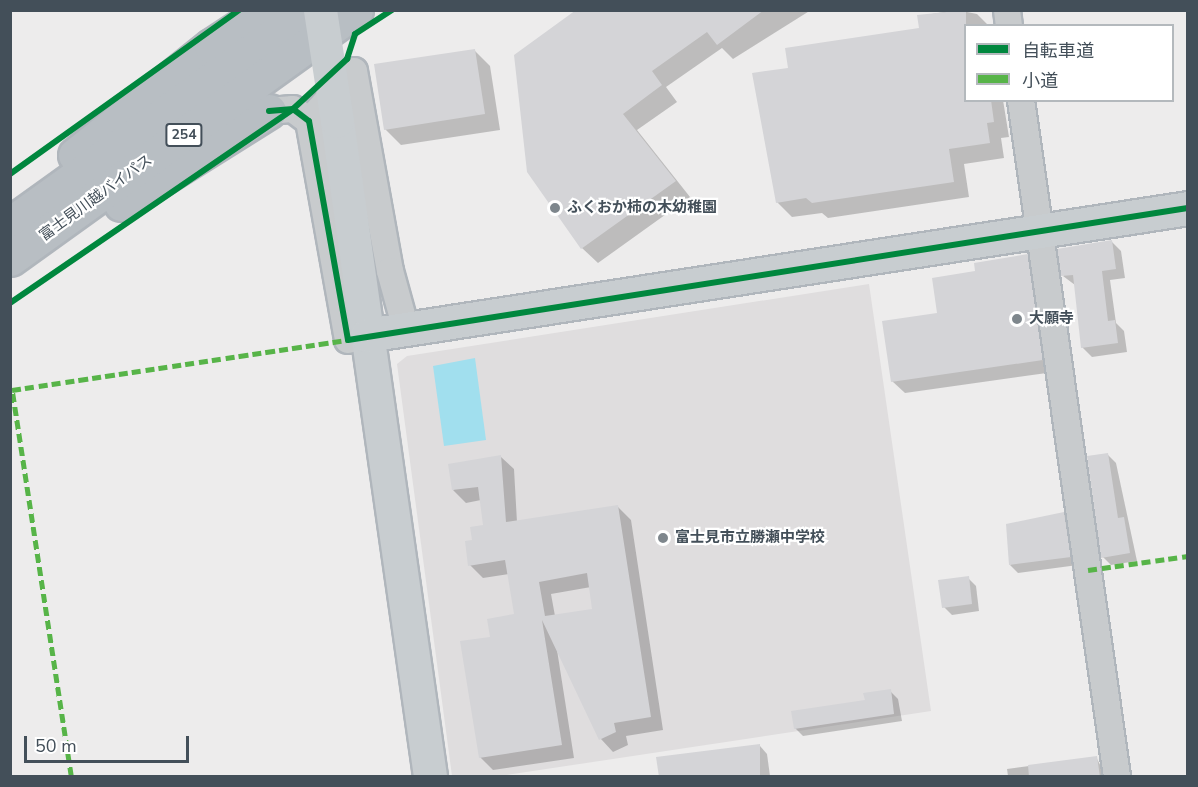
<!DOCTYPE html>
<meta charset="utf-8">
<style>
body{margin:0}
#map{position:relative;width:1198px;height:787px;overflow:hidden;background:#edecec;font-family:"Nunito Sans","Noto Sans JP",sans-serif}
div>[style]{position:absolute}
.education>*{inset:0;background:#dfddde}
.water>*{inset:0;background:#a1dfee}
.shadow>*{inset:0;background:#0003}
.building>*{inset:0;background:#d4d4d7}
.roads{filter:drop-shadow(2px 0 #b0b6bc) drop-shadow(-2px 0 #b0b6bc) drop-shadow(0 2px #b0b6bc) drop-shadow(0 -2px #b0b6bc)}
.street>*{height:26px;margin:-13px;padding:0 13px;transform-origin:13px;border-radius:13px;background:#c8cbcd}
.secondary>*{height:33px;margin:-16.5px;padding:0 16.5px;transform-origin:16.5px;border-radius:16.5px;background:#c8cdd0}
.highway>*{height:33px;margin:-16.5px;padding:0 16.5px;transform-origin:16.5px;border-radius:16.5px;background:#b8bec3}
.secondary-bridge>*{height:33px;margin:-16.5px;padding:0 16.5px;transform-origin:16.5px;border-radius:16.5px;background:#c8cdd0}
.quiet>*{height:4.5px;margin-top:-2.25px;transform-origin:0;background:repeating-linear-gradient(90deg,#57b448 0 9px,transparent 0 13.5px)}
.cycleway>*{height:6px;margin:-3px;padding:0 3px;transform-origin:3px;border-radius:3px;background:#00873e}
.dots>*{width:16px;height:16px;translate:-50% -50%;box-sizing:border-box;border:3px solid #fff;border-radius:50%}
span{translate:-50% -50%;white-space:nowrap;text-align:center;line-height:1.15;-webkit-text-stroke:4.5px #fff;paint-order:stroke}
.shield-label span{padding:2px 4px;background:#fff;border:2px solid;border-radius:4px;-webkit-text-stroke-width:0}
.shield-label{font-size:14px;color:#434f59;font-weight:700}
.street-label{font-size:15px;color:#434f59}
.poi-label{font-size:15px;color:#434f59;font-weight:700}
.left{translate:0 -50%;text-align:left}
.frame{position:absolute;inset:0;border:12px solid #434f59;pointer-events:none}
.legend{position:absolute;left:964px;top:24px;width:210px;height:78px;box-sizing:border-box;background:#fff;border:2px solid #b4b9bd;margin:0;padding:8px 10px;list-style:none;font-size:18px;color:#434f59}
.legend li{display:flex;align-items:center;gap:12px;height:30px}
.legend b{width:30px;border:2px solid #b4b9bd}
.scale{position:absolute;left:24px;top:736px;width:165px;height:27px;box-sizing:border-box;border:3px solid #434f59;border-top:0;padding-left:8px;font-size:18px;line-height:21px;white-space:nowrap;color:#434f59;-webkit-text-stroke:4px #fff;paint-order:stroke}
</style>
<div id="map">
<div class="education">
<div style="clip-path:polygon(869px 284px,931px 711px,500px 776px,452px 776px,397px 364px,407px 356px)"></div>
</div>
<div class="water">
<div style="clip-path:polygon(475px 358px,486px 440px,444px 446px,433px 366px)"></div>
</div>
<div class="shadow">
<div style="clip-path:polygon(578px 10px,811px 10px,733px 59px,722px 48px,666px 87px,677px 102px,637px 130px,690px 197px,598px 263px,582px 248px)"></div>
<div style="clip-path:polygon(957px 10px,977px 14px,989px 26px,966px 26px,966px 100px,1003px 100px,1009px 137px,1001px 138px,1004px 158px,964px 164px,969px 197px,828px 218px,822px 213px,792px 217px,777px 202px,789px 69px,921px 29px,919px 16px)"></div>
<div style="clip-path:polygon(475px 51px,490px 66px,500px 130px,401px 145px,385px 129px)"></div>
<div style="clip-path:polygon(1111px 241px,1121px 251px,1125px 278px,1110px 280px,1116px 323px,1124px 331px,1127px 352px,1092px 357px,1082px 347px,1075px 285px,1063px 276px)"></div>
<div style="clip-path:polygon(1027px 255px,1040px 268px,1054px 372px,905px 393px,892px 381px,939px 314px,976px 273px)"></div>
<div style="clip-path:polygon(1108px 455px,1116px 463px,1137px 561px,1111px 565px,1103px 557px)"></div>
<div style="clip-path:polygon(evenodd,501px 457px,514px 469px,517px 522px,618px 507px,631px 520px,663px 730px,626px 736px,628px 745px,613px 752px,601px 739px,557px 650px,574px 758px,493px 770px,480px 757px,492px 638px,516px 616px,509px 574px,483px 578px,470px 565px,474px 541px,485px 527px,481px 500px,466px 503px,453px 490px,501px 457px,591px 587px,594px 610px,555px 616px,551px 594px,591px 587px)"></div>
<div style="clip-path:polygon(1064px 513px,1072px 521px,1078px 565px,1018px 573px,1010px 565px)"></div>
<div style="clip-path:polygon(968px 578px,976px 586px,979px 611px,952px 615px,944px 607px)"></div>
<div style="clip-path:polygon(890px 691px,898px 699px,902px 721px,803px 736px,795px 728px)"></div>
<div style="clip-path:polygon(760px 746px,767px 754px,770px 776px,661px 776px)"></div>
<div style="clip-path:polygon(1096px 757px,1106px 776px,1008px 776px,1007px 769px)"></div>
</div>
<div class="building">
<div style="clip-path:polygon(576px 10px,764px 10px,717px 45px,707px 32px,652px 71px,662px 85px,623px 114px,676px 181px,581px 249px,527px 172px,514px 55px)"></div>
<div style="clip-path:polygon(966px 10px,966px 100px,991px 100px,994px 122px,987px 123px,990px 143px,949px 149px,954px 182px,812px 203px,806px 198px,776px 203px,752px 73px,788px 68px,785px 48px,919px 28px,917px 15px)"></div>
<div style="clip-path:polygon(475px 49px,485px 114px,384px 130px,374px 64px)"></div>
<div style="clip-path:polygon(1112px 240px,1116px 269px,1102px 271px,1108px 321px,1115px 320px,1118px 343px,1081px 348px,1073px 275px,1061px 276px,1057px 249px)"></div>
<div style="clip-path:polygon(1028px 254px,1043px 360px,891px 382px,882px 321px,937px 313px,932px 278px,975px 271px,974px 263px)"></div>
<div style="clip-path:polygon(1108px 453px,1118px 518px,1124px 517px,1130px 553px,1101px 558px,1087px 456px)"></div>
<div style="clip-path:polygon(evenodd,501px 455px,506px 522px,618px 505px,651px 717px,614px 723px,616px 732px,599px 740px,542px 620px,562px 745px,479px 758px,460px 641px,490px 637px,487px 619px,514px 614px,505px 560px,468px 566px,465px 541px,472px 540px,470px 527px,483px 525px,478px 487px,452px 490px,448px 464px,501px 455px,587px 573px,592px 609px,545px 616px,539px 582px,587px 573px)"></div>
<div style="clip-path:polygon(1064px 512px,1071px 557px,1009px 565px,1006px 524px)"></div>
<div style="clip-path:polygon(969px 576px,972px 604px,942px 608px,938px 580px)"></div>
<div style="clip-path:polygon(891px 689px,894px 714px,794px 729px,791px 711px,865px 700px,863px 693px)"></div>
<div style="clip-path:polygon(760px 744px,760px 777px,659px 777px,656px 757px)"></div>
<div style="clip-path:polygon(1097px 756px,1100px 777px,1029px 777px,1028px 765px)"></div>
</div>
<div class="roads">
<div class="street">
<div style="left:1007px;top:10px;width:16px;rotate:83deg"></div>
<div style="left:1021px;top:100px;width:683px;rotate:81.92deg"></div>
<div style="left:269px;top:111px;width:24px;rotate:-5deg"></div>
<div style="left:293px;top:109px;width:20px;rotate:37deg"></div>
<div style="left:309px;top:121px;width:222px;rotate:79.9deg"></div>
<div style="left:348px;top:340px;width:20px;rotate:-15deg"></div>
<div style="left:309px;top:121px;width:67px;rotate:-48deg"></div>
<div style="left:354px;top:71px;width:203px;rotate:79.8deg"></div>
<div style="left:390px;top:271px;width:60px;rotate:74.6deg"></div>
</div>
<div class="secondary">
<div style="left:337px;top:121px;width:662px;rotate:81.92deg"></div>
<div style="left:367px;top:335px;width:831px;rotate:-8.79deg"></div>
</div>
<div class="highway">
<div style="left:75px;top:155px;width:174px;rotate:-38.7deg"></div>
<div style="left:211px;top:46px;width:66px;rotate:-33.2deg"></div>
<div style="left:121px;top:204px;width:175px;rotate:-32.1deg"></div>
<div style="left:10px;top:224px;width:367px;rotate:-35.7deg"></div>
<div style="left:10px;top:259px;width:426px;rotate:-35.7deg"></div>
</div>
</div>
<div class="secondary-bridge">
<div style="left:320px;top:10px;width:112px;rotate:81.3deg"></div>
</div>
<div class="quiet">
<div style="left:1088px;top:570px;width:101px;rotate:-8deg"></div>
<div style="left:71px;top:776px;width:390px;rotate:-98.7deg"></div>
<div style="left:12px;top:390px;width:340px;rotate:-8.5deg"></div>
</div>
<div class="cycleway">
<div style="left:269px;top:111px;width:24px;rotate:-5deg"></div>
<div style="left:293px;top:109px;width:20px;rotate:37deg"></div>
<div style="left:309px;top:121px;width:222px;rotate:79.9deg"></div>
<div style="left:348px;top:340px;width:850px;rotate:-8.93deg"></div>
<div style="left:10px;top:174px;width:282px;rotate:-35.6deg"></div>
<div style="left:10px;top:303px;width:343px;rotate:-34.4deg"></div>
<div style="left:293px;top:109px;width:74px;rotate:-42.8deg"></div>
<div style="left:347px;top:59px;width:26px;rotate:-72deg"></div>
<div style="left:355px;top:34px;width:44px;rotate:-33deg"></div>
</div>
<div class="dots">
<div style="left:555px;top:208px;background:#7e868c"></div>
<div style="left:1017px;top:319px;background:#7e868c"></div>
<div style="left:663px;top:538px;background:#7e868c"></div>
</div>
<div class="shield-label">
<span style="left:184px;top:135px">254</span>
</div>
<div class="street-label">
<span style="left:96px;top:198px;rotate:-36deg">富士見川越バイパス</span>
</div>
<div class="poi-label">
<span class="left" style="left:567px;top:208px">ふくおか柿の木幼稚園</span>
<span class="left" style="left:1029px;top:319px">大願寺</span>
<span class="left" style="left:675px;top:538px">富士見市立勝瀬中学校</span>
</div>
<div class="frame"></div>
<ul class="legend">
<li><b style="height:8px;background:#00873e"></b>自転車道</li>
<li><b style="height:8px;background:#57b448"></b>小道</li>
</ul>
<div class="scale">50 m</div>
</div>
